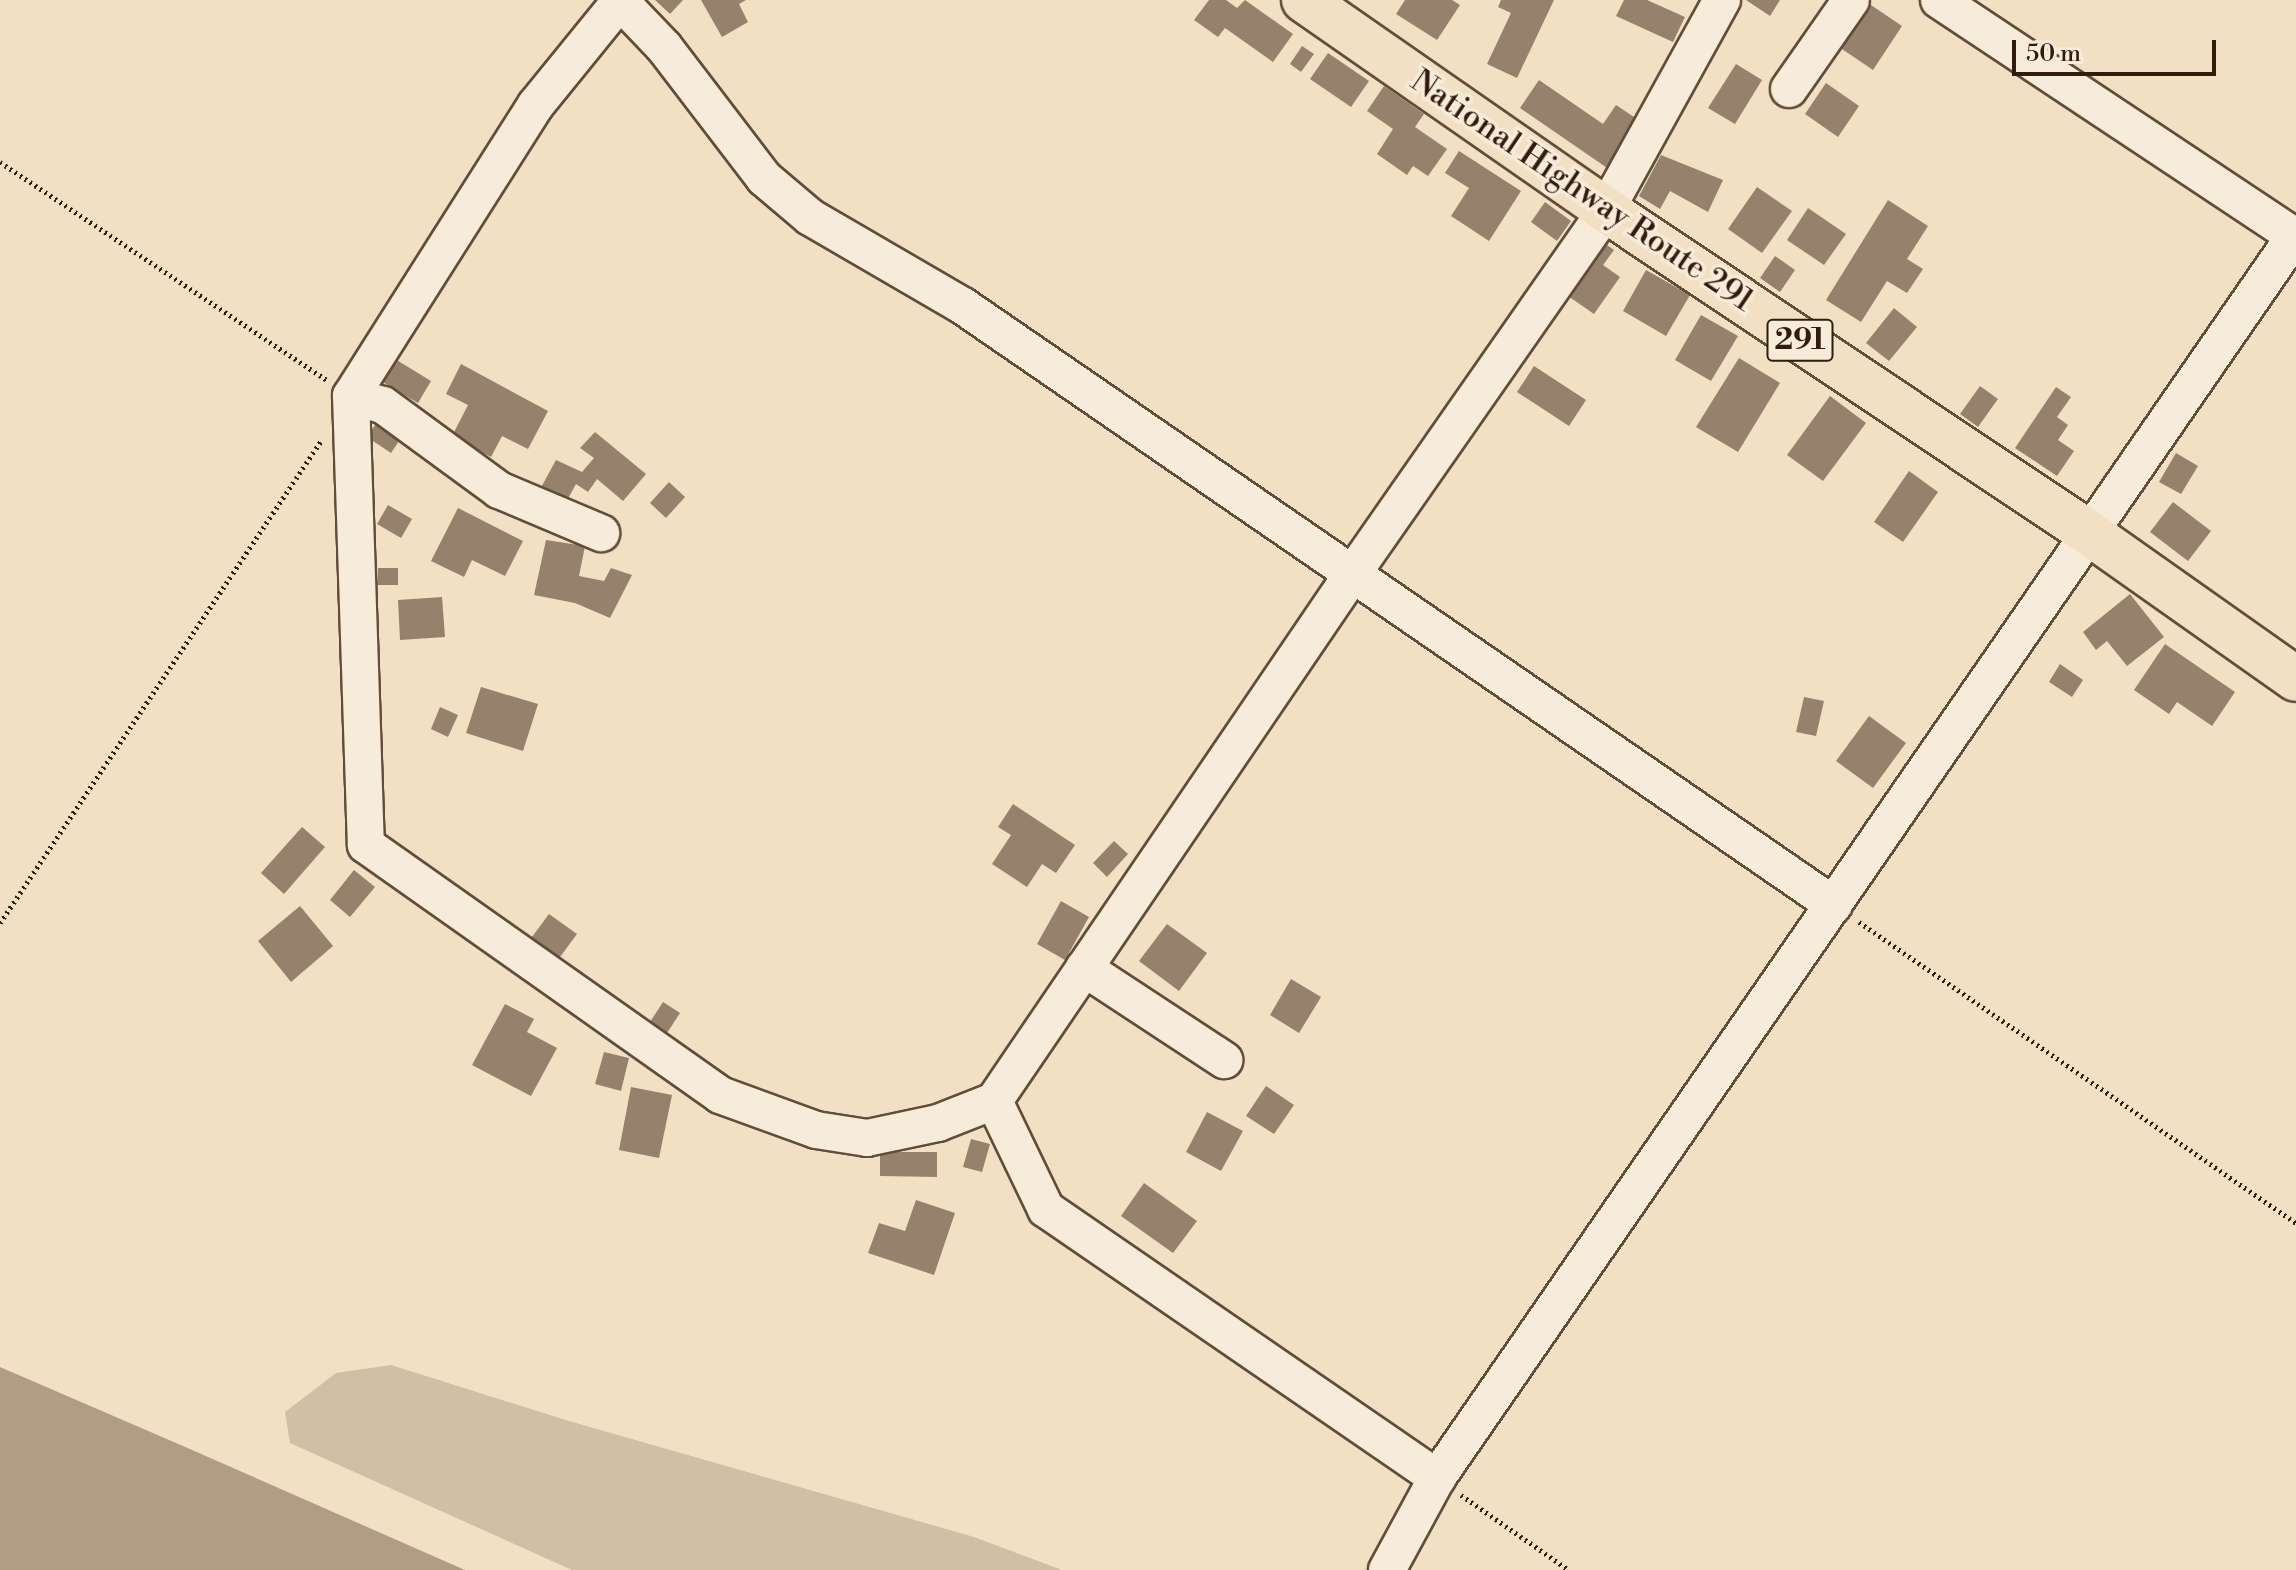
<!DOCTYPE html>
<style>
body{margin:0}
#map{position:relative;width:2296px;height:1570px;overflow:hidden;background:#f2e0c4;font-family:"Libre Bodoni",serif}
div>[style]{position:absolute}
.green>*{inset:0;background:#d1bfa5}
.water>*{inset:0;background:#b19d85}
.building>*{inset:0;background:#96816c}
.path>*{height:5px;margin-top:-2.5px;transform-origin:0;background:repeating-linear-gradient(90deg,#321b0c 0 2px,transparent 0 6px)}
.roads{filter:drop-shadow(2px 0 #624c3a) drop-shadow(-2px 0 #624c3a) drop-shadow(0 2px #624c3a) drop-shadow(0 -2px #624c3a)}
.minor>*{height:36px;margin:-18px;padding:0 18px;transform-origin:18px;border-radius:18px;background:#f7ebd9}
.highway>*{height:44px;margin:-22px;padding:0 22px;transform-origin:22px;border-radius:22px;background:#f2e0c4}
span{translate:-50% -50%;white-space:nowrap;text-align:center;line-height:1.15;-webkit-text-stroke:7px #f7ebd9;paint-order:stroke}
.shield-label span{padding:2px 6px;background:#f7ebd9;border:2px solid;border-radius:6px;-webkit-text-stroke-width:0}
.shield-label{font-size:30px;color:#321b0c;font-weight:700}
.street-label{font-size:32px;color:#321b0c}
.scale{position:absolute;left:2012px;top:40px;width:204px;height:36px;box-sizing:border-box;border:4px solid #321b0c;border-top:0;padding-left:10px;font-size:24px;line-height:28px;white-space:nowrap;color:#321b0c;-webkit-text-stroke:6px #f7ebd9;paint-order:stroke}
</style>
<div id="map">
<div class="green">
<div style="clip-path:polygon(391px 1365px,569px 1421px,974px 1537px,1062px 1570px,572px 1570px,290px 1443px,285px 1412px,336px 1373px)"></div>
</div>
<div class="water">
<div style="clip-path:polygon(0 1367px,183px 1446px,465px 1570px,0 1570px)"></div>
</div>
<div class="building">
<div style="clip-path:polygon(655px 0,683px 0,670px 14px)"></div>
<div style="clip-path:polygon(701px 0,746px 0,739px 4px,748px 22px,722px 37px)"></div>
<div style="clip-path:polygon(1209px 0,1226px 0,1237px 8px,1245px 0,1293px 34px,1273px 62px,1225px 28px,1218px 37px,1194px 20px)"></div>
<div style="clip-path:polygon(1405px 0,1452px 0,1460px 5px,1437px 40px,1396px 14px)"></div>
<div style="clip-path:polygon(1501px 0,1554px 0,1517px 78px,1487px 64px,1511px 13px,1498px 7px)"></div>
<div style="clip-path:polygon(1624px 0,1647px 0,1685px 17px,1673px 42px,1616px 16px)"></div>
<div style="clip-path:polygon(1746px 0,1780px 0,1770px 16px)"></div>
<div style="clip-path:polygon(1868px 3px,1902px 26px,1873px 70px,1839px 47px)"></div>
<div style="clip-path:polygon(1302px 46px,1314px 54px,1301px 72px,1290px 64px)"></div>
<div style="clip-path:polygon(1328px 53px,1369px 81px,1351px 107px,1310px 79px)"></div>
<div style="clip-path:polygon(1736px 64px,1762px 80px,1735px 124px,1708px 108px)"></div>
<div style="clip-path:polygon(1539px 80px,1603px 124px,1616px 105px,1646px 125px,1613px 172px,1520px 108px)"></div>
<div style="clip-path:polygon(1826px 83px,1859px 106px,1838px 137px,1805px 114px)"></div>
<div style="clip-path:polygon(1384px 86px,1424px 114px,1415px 127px,1447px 149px,1428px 176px,1413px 166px,1407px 175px,1377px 154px,1393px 129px,1367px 111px)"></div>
<div style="clip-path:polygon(1459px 151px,1521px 191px,1489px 241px,1451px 216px,1469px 188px,1445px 173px)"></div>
<div style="clip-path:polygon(1661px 155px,1723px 180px,1708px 212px,1670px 191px,1660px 209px,1639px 196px)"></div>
<div style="clip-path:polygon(1757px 187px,1792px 211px,1762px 253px,1728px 229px)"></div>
<div style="clip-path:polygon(1888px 200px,1928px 226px,1907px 259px,1923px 269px,1907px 293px,1887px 281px,1861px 322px,1826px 300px)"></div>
<div style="clip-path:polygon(1545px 202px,1571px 221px,1557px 241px,1531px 222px)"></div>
<div style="clip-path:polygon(1808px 208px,1846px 234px,1824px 265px,1787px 240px)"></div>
<div style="clip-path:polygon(1604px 243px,1614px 250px,1603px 265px,1620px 277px,1594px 314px,1568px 296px)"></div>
<div style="clip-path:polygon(1775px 256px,1795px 270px,1780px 292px,1760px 278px)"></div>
<div style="clip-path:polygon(1646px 270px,1690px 295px,1666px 336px,1623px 311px)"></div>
<div style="clip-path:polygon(1894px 308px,1917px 327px,1889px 361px,1866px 343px)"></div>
<div style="clip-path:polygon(1701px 315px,1738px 336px,1711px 381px,1675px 360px)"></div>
<div style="clip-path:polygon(1739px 358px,1780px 383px,1738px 452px,1696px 427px)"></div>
<div style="clip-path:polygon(395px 359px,431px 381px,418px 403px,381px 381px)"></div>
<div style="clip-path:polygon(461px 364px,548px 411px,528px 449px,502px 436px,491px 457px,452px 436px,468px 405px,446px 394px)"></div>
<div style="clip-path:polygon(1534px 366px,1586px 400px,1569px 426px,1517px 392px)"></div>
<div style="clip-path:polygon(1980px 386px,1998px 399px,1978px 427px,1960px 414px)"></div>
<div style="clip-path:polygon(2056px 387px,2071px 397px,2057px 417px,2068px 425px,2058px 440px,2074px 451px,2057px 476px,2015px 448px)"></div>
<div style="clip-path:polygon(1830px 396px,1866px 423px,1823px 481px,1787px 455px)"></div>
<div style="clip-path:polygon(377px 422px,401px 438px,391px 453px,367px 437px)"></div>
<div style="clip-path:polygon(595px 432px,646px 474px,623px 501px,597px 479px,588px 492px,576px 484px,565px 504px,538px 493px,556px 460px,582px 472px,594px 458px,580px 448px)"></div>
<div style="clip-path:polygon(2176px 453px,2198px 466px,2181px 494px,2159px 482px)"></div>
<div style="clip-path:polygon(1909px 471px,1938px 492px,1903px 542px,1874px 522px)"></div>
<div style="clip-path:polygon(669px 482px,685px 497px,666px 518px,650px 503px)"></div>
<div style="clip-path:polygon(2173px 502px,2211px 531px,2188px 561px,2150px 532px)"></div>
<div style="clip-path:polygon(388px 505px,412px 519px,401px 538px,377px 524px)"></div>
<div style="clip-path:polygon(458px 508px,523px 541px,505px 576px,472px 560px,464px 577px,431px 561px)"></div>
<div style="clip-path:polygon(546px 540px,585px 546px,579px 576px,604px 581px,611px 568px,632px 575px,610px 618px,575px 603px,534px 595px)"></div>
<div style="clip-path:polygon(378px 568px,398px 568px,398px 585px,377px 585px)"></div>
<div style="clip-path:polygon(2130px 594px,2164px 637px,2127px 666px,2107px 641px,2096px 650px,2083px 632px)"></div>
<div style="clip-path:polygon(442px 597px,445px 637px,400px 640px,398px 600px)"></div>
<div style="clip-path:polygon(2165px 644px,2235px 692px,2212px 726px,2177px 702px,2169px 714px,2134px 690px)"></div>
<div style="clip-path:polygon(2060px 664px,2083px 680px,2072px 697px,2049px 682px)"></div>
<div style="clip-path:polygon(481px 687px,538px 704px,523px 751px,466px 733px)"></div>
<div style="clip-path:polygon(1804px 697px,1824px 701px,1816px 736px,1796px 732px)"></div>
<div style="clip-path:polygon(440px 707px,458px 715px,448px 737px,431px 729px)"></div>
<div style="clip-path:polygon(1869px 716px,1906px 743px,1873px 788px,1836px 761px)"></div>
<div style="clip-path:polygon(1013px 804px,1075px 845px,1056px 873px,1042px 864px,1027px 887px,992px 864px,1011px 835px,998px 827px)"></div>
<div style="clip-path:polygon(302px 827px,325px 847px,284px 894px,261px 873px)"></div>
<div style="clip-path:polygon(1114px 841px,1128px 854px,1107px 877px,1093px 863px)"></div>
<div style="clip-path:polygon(354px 870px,375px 887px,350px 917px,330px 900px)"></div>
<div style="clip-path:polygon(1061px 901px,1089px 917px,1065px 960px,1037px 944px)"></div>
<div style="clip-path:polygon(300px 906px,333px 946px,291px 982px,258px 941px)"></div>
<div style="clip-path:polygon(549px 914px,577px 934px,557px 961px,529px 941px)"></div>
<div style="clip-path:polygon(1167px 924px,1207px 953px,1179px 991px,1139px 961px)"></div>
<div style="clip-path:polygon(1291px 979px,1321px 997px,1299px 1033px,1270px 1015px)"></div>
<div style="clip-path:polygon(663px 1002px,680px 1013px,667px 1033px,650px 1022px)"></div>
<div style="clip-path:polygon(505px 1004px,534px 1019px,527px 1032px,557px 1048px,531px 1096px,472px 1065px)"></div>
<div style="clip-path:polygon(604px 1052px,629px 1058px,621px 1091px,595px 1084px)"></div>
<div style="clip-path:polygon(1266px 1086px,1294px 1105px,1274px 1134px,1246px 1116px)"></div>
<div style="clip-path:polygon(631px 1087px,672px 1095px,659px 1158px,619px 1150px)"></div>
<div style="clip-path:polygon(1207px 1112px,1243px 1131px,1221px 1171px,1186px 1152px)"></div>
<div style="clip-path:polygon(971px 1139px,990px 1144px,982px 1172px,963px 1167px)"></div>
<div style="clip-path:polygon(880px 1152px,937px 1152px,937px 1177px,880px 1176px)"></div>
<div style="clip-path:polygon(1144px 1183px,1197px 1221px,1173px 1253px,1121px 1216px)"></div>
<div style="clip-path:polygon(916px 1200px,955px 1213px,934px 1275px,868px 1253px,879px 1223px,905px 1231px)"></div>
</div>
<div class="path">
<div style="left:0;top:162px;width:394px;rotate:33.7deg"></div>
<div style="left:1859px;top:922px;width:531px;rotate:34.56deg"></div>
<div style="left:0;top:923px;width:579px;rotate:-56.34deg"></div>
<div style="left:1461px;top:1495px;width:131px;rotate:34.8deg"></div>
</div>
<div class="roads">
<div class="minor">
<div style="left:621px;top:0;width:136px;rotate:129.1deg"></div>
<div style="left:535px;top:106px;width:343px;rotate:122.4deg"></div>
<div style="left:351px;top:396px;width:449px;rotate:88.1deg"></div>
<div style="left:366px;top:845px;width:433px;rotate:35.2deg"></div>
<div style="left:720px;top:1095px;width:102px;rotate:20deg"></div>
<div style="left:816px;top:1130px;width:52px;rotate:8.9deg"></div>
<div style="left:867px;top:1138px;width:73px;rotate:-11.9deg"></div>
<div style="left:938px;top:1123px;width:60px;rotate:-21.4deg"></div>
<div style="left:994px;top:1101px;width:635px;rotate:-55.78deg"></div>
<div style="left:1351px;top:576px;width:446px;rotate:-55.1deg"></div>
<div style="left:1606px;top:210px;width:240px;rotate:-61.1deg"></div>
<div style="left:1939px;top:0;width:429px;rotate:33.6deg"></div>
<div style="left:620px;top:1px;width:64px;rotate:46.3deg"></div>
<div style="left:664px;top:47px;width:165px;rotate:52.6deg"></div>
<div style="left:764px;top:178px;width:60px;rotate:40.3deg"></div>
<div style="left:810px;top:217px;width:177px;rotate:30.2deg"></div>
<div style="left:963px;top:306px;width:1057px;rotate:34.52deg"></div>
<div style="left:1789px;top:89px;width:108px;rotate:-55.1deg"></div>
<div style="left:351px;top:396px;width:33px;rotate:16deg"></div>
<div style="left:383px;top:405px;width:144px;rotate:36.2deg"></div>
<div style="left:499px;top:490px;width:111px;rotate:22.9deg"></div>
<div style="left:1084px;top:968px;width:168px;rotate:33.3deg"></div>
<div style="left:994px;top:1101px;width:120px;rotate:64.3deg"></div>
<div style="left:1046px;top:1209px;width:475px;rotate:34.5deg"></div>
<div style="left:1387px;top:1570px;width:105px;rotate:-61.5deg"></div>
<div style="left:1437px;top:1478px;width:1512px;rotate:-55.37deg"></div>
</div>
<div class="highway">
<div style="left:1304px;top:0;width:368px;rotate:34.8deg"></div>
<div style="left:1606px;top:210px;width:581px;rotate:33.77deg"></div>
<div style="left:2089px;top:533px;width:253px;rotate:35.2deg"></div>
</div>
</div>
<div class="shield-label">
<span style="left:1800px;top:340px">291</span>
</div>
<div class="street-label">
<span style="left:1582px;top:191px;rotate:34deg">National Highway Route 291</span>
</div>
<div class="scale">50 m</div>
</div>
